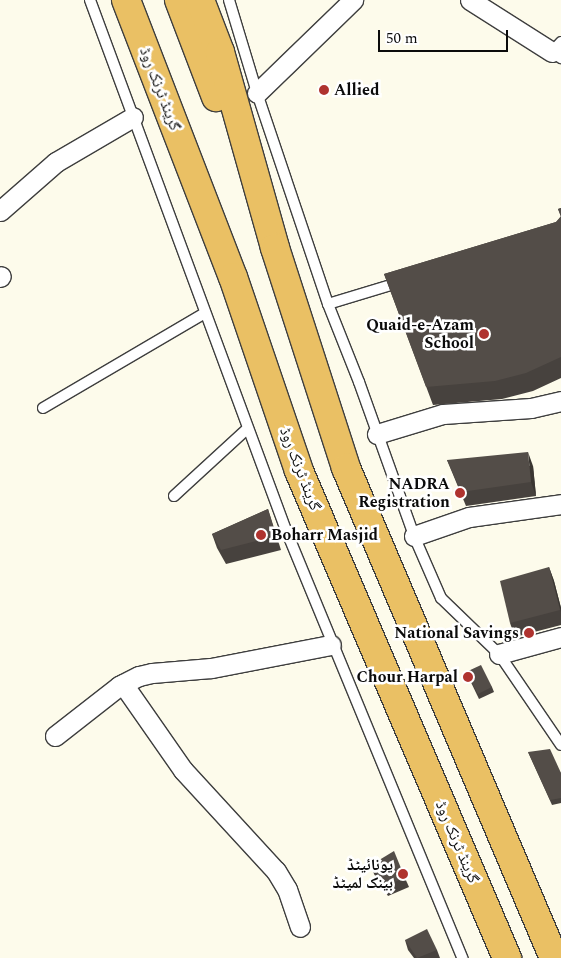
<!DOCTYPE html>
<meta charset="utf-8">
<style>
body{margin:0}
#map{position:relative;width:561px;height:958px;overflow:hidden;background:#fdfbeb;font-family:Spectral,"Noto Naskh Arabic",serif}
div>[style]{position:absolute}
.roads{filter:drop-shadow(1px 0 #3e3e3e) drop-shadow(-1px 0 #3e3e3e) drop-shadow(0 1px #3e3e3e) drop-shadow(0 -1px #3e3e3e)}
.service>*{height:10px;margin:-5px;padding:0 5px;transform-origin:5px;border-radius:5px;background:#fff}
.minor>*{height:19px;margin:-9.5px;padding:0 9.5px;transform-origin:9.5px;border-radius:9.5px;background:#fff}
.trunk>*{height:28px;margin:-14px;padding:0 14px;transform-origin:14px;border-radius:14px;background:#eac064}
.wall>*{inset:0;background:#47423e}
.shaded-wall>*{inset:0;background:#3a3632}
.building>*{inset:0;background:#534d48}
.dots>*{width:14px;height:14px;translate:-50% -50%;box-sizing:border-box;border:2px solid #fff;border-radius:50%}
span{translate:-50% -50%;white-space:nowrap;text-align:center;line-height:1.15;-webkit-text-stroke:5px #fff;paint-order:stroke}
.street-label{font-size:16px;color:#0b0b0b}
.poi-label{font-size:16px;color:#0b0b0b;font-weight:700}
.left{translate:0 -50%;text-align:left}
.right{translate:-100% -50%;text-align:right}
.scale{position:absolute;left:378px;top:30px;width:130px;height:22px;box-sizing:border-box;border:2px solid #0b0b0b;border-top:0;padding-left:6px;font-size:15px;line-height:18px;white-space:nowrap;color:#0b0b0b;-webkit-text-stroke:4px #fff;paint-order:stroke}
</style>
<div id="map">
<div class="roads">
<div class="service">
<div style="left:90px;top:0;width:565px;rotate:69.71deg"></div>
<div style="left:286px;top:530px;width:463px;rotate:67.6deg"></div>
<div style="left:229px;top:0;width:97px;rotate:73.2deg"></div>
<div style="left:257px;top:93px;width:223px;rotate:71.4deg"></div>
<div style="left:328px;top:304px;width:84px;rotate:68.3deg"></div>
<div style="left:359px;top:382px;width:164px;rotate:70.3deg"></div>
<div style="left:414px;top:536px;width:68px;rotate:66.5deg"></div>
<div style="left:441px;top:598px;width:81px;rotate:44deg"></div>
<div style="left:499px;top:654px;width:110px;rotate:55.7deg"></div>
<div style="left:561px;top:42px;width:13px;rotate:132deg"></div>
<div style="left:552px;top:52px;width:11px;rotate:34deg"></div>
<div style="left:328px;top:304px;width:76px;rotate:-16.8deg"></div>
<div style="left:43px;top:408px;width:188px;rotate:-30.4deg"></div>
<div style="left:174px;top:496px;width:100px;rotate:-42.6deg"></div>
</div>
<div class="minor">
<div style="left:470px;top:0;width:97px;rotate:32.4deg"></div>
<div style="left:257px;top:93px;width:134px;rotate:-44.1deg"></div>
<div style="left:0;top:211px;width:74px;rotate:-41.2deg"></div>
<div style="left:56px;top:162px;width:89px;rotate:-30.3deg"></div>
<div style="left:0;top:277px;width:1px;rotate:-45deg"></div>
<div style="left:377px;top:434px;width:69px;rotate:-16.9deg"></div>
<div style="left:443px;top:414px;width:88px;rotate:-3.9deg"></div>
<div style="left:531px;top:408px;width:31px;rotate:-13deg"></div>
<div style="left:414px;top:536px;width:58px;rotate:-19.1deg"></div>
<div style="left:469px;top:517px;width:93px;rotate:-8deg"></div>
<div style="left:499px;top:654px;width:64px;rotate:-15.3deg"></div>
<div style="left:123px;top:684px;width:105px;rotate:55.1deg"></div>
<div style="left:183px;top:770px;width:137px;rotate:47.4deg"></div>
<div style="left:276px;top:871px;width:21px;rotate:59deg"></div>
<div style="left:287px;top:889px;width:40px;rotate:71.1deg"></div>
<div style="left:55px;top:736px;width:81px;rotate:-38deg"></div>
<div style="left:119px;top:686px;width:22px;rotate:-27deg"></div>
<div style="left:139px;top:676px;width:13px;rotate:-13deg"></div>
<div style="left:152px;top:673px;width:59px;rotate:-4.8deg"></div>
<div style="left:211px;top:668px;width:122px;rotate:-10.9deg"></div>
</div>
<div class="trunk">
<div style="left:126px;top:0;width:297px;rotate:68.9deg"></div>
<div style="left:233px;top:277px;width:205px;rotate:71.2deg"></div>
<div style="left:299px;top:471px;width:530px;rotate:66.87deg"></div>
<div style="left:179px;top:0;width:104px;rotate:69.1deg"></div>
<div style="left:200px;top:0;width:56px;rotate:69deg"></div>
<div style="left:220px;top:52px;width:204px;rotate:74.3deg"></div>
<div style="left:275px;top:248px;width:231px;rotate:72.1deg"></div>
<div style="left:346px;top:468px;width:532px;rotate:67deg"></div>
</div>
</div>
<div class="wall">
<div style="clip-path:polygon(561px 208px,561px 378px,533px 391px,502px 399px,433px 405px,384px 274px,556px 222px,561px 217px,558px 209px)"></div>
<div style="clip-path:polygon(447px 460px,533px 466px,536px 496px,466px 506px)"></div>
<div style="clip-path:polygon(268px 509px,281px 550px,226px 564px,217px 548px,212px 534px)"></div>
<div style="clip-path:polygon(549px 567px,554px 581px,561px 608px,561px 625px,515px 637px,510px 623px)"></div>
<div style="clip-path:polygon(466px 672px,492px 687px,494px 692px,479px 699px)"></div>
<div style="clip-path:polygon(528px 752px,561px 773px,561px 803px,552px 805px)"></div>
<div style="clip-path:polygon(371px 865px,405px 878px,409px 887px,388px 896px,374px 874px)"></div>
<div style="clip-path:polygon(405px 940px,437px 950px,440px 958px,414px 958px,408px 950px)"></div>
</div>
<div class="shaded-wall">
<div style="clip-path:polygon(528px 452px,533px 466px,536px 496px,531px 482px)"></div>
<div style="clip-path:polygon(549px 567px,554px 581px,561px 608px,561px 612px)"></div>
</div>
<div class="building">
<div style="clip-path:polygon(561px 208px,561px 216px,558px 209px)"></div>
<div style="clip-path:polygon(561px 216px,561px 357px,526px 373px,495px 381px,426px 387px,384px 274px,556px 222px)"></div>
<div style="clip-path:polygon(528px 452px,531px 482px,461px 492px,447px 460px)"></div>
<div style="clip-path:polygon(268px 509px,276px 536px,221px 550px,212px 534px)"></div>
<div style="clip-path:polygon(549px 567px,560px 610px,510px 623px,500px 581px)"></div>
<div style="clip-path:polygon(481px 665px,492px 687px,478px 694px,466px 672px)"></div>
<div style="clip-path:polygon(550px 749px,561px 773px,561px 798px,550px 800px,528px 752px)"></div>
<div style="clip-path:polygon(394px 851px,405px 878px,384px 886px,371px 865px)"></div>
<div style="clip-path:polygon(427px 929px,437px 950px,417px 958px,405px 940px)"></div>
</div>
<div class="dots">
<div style="left:324px;top:90px;background:#af332f"></div>
<div style="left:484px;top:334px;background:#af332f"></div>
<div style="left:460px;top:493px;background:#af332f"></div>
<div style="left:261px;top:535px;background:#af332f"></div>
<div style="left:529px;top:633px;background:#af332f"></div>
<div style="left:468px;top:677px;background:#af332f"></div>
<div style="left:403px;top:874px;background:#af332f"></div>
</div>
<div class="street-label">
<span style="left:160px;top:89px;rotate:69deg">گرینڈ ٹرنک روڈ</span>
<span style="left:300px;top:469px;rotate:69deg">گرینڈ ٹرنک روڈ</span>
<span style="left:457px;top:842px;rotate:67deg">گرینڈ ٹرنک روڈ</span>
</div>
<div class="poi-label">
<span class="left" style="left:334px;top:90px">Allied</span>
<span class="right" style="left:474px;top:334px">Quaid-e-Azam<br>School</span>
<span class="right" style="left:450px;top:493px">NADRA<br>Registration</span>
<span class="left" style="left:271px;top:535px">Boharr Masjid</span>
<span class="right" style="left:519px;top:633px">National Savings</span>
<span class="right" style="left:458px;top:677px">Chour Harpal</span>
<span class="right" style="left:393px;top:874px">یونائیٹڈ<br>بینک لمیٹڈ</span>
</div>
<div class="scale">50 m</div>
</div>
